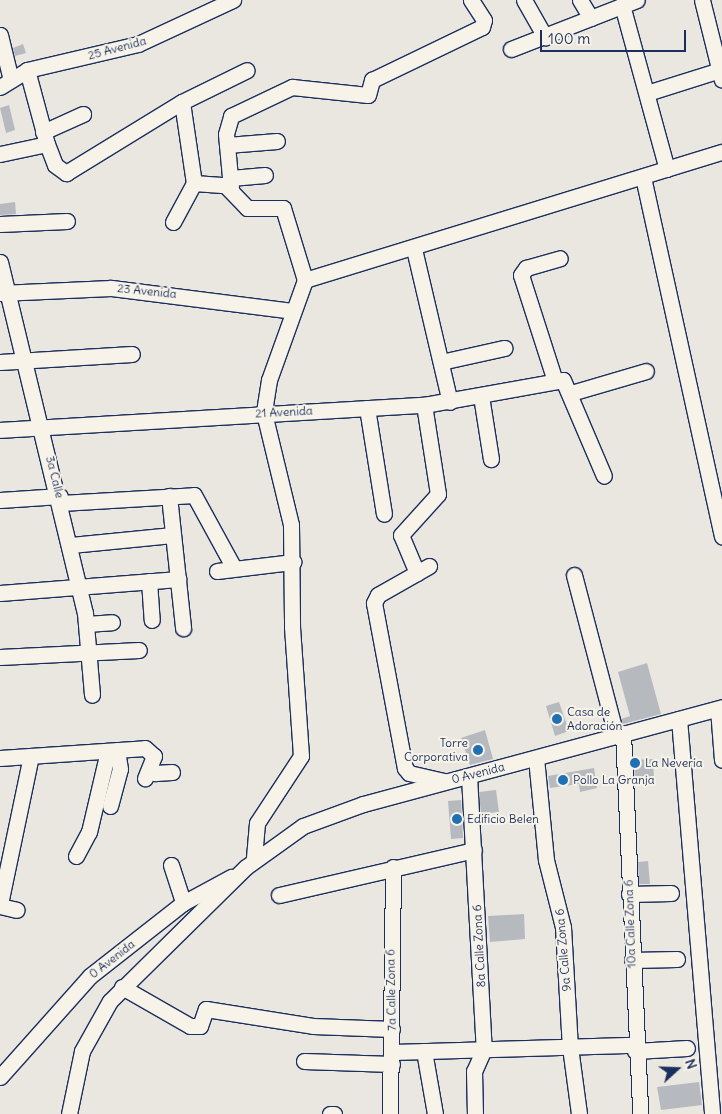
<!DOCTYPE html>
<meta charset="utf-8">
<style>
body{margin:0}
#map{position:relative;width:722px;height:1114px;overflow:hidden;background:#eae7e0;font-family:Delius,sans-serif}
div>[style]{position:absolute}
.building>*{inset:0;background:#b6babf}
.roads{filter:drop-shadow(1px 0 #1b2f5e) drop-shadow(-1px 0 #1b2f5e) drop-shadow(0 1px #1b2f5e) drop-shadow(0 -1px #1b2f5e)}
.minor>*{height:15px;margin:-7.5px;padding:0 7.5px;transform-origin:7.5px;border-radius:7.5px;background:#f7f3e8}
.dots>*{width:14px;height:14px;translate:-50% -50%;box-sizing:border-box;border:2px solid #f7f3e8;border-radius:50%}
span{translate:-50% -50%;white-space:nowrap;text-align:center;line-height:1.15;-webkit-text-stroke:4px #f7f3e8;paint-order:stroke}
.street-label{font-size:12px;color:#1b2f5e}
.poi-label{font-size:12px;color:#1b2f5e}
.left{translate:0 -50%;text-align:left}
.right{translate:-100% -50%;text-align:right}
.north{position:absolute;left:652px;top:1044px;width:50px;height:50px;-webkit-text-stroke:4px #f7f3e8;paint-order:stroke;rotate:70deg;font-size:14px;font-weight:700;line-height:20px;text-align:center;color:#1b2f5e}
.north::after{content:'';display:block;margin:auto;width:18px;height:22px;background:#1b2f5e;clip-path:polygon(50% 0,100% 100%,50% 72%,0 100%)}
.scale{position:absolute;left:540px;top:30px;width:146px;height:22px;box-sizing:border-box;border:2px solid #1b2f5e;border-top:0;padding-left:6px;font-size:15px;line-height:18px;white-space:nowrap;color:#1b2f5e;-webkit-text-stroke:4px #f7f3e8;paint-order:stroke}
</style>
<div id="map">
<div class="building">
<div style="clip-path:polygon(23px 44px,26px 53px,15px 56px,13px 48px)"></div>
<div style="clip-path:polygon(9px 105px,15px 130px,6px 133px,0 108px)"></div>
<div style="clip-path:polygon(15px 202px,16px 214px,0 215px,0 204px)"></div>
<div style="clip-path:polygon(647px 663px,661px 714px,623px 724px,621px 719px,630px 716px,618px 672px)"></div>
<div style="clip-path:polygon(559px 702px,569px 731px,555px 736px,546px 706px)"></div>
<div style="clip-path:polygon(485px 730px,493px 759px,470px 765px,461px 738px)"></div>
<div style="clip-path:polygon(653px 759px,654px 780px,635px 781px,634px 760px)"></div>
<div style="clip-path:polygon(594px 768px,597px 788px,580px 792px,579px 784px,550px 788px,548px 776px)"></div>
<div style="clip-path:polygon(496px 790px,499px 812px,481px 814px,479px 792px)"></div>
<div style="clip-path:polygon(461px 800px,463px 838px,451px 839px,448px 801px)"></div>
<div style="clip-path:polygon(648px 861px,650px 884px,639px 884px,638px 862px)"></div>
<div style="clip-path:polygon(524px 914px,525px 939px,490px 942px,488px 916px)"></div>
<div style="clip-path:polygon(699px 1082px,702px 1105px,661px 1110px,657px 1087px)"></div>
</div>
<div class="roads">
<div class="minor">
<div style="left:524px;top:0;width:43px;rotate:60.4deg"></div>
<div style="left:580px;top:0;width:21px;rotate:59deg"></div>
<div style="left:702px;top:0;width:82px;rotate:76deg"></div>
<div style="left:622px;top:5px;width:170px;rotate:74.7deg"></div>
<div style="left:0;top:35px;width:46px;rotate:76.3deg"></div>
<div style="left:511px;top:49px;width:135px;rotate:-21.3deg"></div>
<div style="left:27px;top:70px;width:77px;rotate:74.9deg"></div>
<div style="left:47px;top:144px;width:22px;rotate:69deg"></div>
<div style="left:55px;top:165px;width:14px;rotate:36deg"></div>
<div style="left:66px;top:173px;width:136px;rotate:-31.5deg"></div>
<div style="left:182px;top:102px;width:72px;rotate:-26.2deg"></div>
<div style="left:0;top:87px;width:32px;rotate:-32deg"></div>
<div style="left:27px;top:70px;width:114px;rotate:-13.2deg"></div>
<div style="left:138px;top:44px;width:105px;rotate:-24.9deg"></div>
<div style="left:647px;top:93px;width:77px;rotate:-17.5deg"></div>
<div style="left:182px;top:102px;width:82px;rotate:81.6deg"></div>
<div style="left:43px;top:132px;width:44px;rotate:-24.2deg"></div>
<div style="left:227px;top:145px;width:50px;rotate:-4.6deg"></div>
<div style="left:0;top:154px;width:48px;rotate:-12deg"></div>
<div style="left:643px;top:177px;width:368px;rotate:77.6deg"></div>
<div style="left:231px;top:178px;width:34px;rotate:-5deg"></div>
<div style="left:194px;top:183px;width:31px;rotate:4deg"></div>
<div style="left:225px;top:185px;width:32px;rotate:46deg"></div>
<div style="left:247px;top:208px;width:36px"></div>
<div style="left:283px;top:208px;width:75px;rotate:73deg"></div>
<div style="left:305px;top:280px;width:106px;rotate:109.8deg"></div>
<div style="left:269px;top:380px;width:33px;rotate:99deg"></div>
<div style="left:264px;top:413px;width:115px;rotate:76.4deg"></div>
<div style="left:291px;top:525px;width:102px;rotate:89.4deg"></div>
<div style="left:292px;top:627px;width:129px;rotate:86deg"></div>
<div style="left:301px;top:756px;width:80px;rotate:123.3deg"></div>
<div style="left:257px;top:823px;width:38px;rotate:95deg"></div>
<div style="left:231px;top:188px;width:54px;rotate:-95.3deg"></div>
<div style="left:226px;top:134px;width:19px;rotate:-74deg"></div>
<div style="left:231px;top:116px;width:68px;rotate:-25.4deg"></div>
<div style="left:292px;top:87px;width:76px;rotate:6deg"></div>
<div style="left:368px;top:95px;width:16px;rotate:-75deg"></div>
<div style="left:372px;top:80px;width:122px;rotate:-25.7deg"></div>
<div style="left:482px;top:27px;width:7px;rotate:-74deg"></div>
<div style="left:484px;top:20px;width:24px;rotate:-123deg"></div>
<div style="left:173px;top:222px;width:44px;rotate:-61.7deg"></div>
<div style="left:0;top:224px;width:67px;rotate:-2.6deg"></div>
<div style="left:414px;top:249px;width:157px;rotate:76.8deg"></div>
<div style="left:0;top:262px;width:361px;rotate:76.4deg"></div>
<div style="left:85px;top:613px;width:82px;rotate:85.1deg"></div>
<div style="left:305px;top:280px;width:436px;rotate:-17.1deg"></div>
<div style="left:0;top:293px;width:111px;rotate:-2.6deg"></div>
<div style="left:111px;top:288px;width:183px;rotate:7.2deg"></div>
<div style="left:0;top:362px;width:132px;rotate:-3.5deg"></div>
<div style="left:441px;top:362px;width:65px;rotate:-12.5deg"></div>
<div style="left:555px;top:381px;width:111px;rotate:-107.8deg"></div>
<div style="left:521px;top:275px;width:9px;rotate:-54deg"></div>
<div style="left:526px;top:268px;width:35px;rotate:-16deg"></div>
<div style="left:571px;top:393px;width:78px;rotate:-16.3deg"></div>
<div style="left:481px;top:396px;width:64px;rotate:81deg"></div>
<div style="left:367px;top:408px;width:107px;rotate:80.9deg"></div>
<div style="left:0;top:430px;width:425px;rotate:-3.4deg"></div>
<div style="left:424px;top:405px;width:141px;rotate:-10.2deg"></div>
<div style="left:563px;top:380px;width:104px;rotate:66.9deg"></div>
<div style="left:169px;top:496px;width:133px;rotate:83.9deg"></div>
<div style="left:0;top:500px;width:60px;rotate:-3.8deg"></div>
<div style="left:61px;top:503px;width:133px;rotate:-3.4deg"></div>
<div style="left:194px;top:495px;width:83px;rotate:61.3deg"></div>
<div style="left:71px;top:545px;width:102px;rotate:-5.6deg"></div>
<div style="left:429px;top:566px;width:59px;rotate:150.4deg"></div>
<div style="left:378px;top:595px;width:9px;rotate:117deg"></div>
<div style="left:374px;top:603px;width:168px;rotate:79.4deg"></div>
<div style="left:405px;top:768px;width:6px;rotate:51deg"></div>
<div style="left:409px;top:773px;width:37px;rotate:13deg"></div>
<div style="left:217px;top:571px;width:77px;rotate:-6.8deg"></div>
<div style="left:417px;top:573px;width:41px;rotate:-112.8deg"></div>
<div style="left:401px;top:535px;width:55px;rotate:-47.9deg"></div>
<div style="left:438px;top:494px;width:90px;rotate:-98.9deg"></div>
<div style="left:574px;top:575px;width:165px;rotate:75.3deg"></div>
<div style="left:149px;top:581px;width:39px;rotate:86deg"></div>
<div style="left:0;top:593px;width:179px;rotate:-4.5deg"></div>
<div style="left:86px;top:624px;width:26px;rotate:-4deg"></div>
<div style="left:0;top:657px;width:139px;rotate:-2.9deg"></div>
<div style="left:718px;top:709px;width:51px;rotate:85.5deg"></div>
<div style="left:679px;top:719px;width:396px;rotate:85.2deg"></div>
<div style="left:623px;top:733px;width:381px;rotate:87.4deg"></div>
<div style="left:0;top:758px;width:145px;rotate:-3.9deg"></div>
<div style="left:145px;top:748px;width:12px;rotate:42deg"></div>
<div style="left:154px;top:756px;width:24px;rotate:112deg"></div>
<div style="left:536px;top:758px;width:102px;rotate:84.4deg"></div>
<div style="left:546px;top:860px;width:69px;rotate:75.8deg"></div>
<div style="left:563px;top:927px;width:120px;rotate:86.7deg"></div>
<div style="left:570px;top:1047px;width:68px;rotate:82.3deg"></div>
<div style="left:151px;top:769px;width:6px;rotate:45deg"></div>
<div style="left:155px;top:773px;width:17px;rotate:-3deg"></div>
<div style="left:469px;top:776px;width:273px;rotate:86.9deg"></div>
<div style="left:484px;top:1049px;width:24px;rotate:114deg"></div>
<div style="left:474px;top:1071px;width:43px;rotate:88.7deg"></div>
<div style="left:110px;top:806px;width:38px;rotate:-75deg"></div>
<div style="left:120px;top:769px;width:19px;rotate:-99deg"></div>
<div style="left:76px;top:856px;width:27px;rotate:-62deg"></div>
<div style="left:89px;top:832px;width:83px;rotate:-76.8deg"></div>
<div style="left:171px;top:865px;width:40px;rotate:72deg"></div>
<div style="left:629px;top:894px;width:42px;rotate:-1.4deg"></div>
<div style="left:279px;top:895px;width:200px;rotate:-13deg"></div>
<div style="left:0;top:904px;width:151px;rotate:-78.2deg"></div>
<div style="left:0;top:906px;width:17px;rotate:13deg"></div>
<div style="left:632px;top:960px;width:45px;rotate:-1.3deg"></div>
<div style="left:122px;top:987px;width:78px;rotate:29.8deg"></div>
<div style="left:190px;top:1026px;width:10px"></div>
<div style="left:200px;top:1026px;width:18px;rotate:-71deg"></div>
<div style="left:206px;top:1009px;width:108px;rotate:9deg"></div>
<div style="left:313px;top:1026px;width:79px;rotate:2.2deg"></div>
<div style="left:424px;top:1051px;width:64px;rotate:80.1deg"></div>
<div style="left:635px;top:1051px;width:52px;rotate:-3.3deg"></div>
<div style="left:393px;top:1052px;width:242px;rotate:-1.7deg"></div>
<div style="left:304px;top:1061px;width:88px;rotate:2deg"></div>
<div style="left:0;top:1077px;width:135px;rotate:-48.3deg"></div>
<div style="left:90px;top:976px;width:118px;rotate:-38.1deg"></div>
<div style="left:183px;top:903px;width:55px;rotate:-28.4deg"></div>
<div style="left:69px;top:1114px;width:64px;rotate:-78.3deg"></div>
<div style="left:82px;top:1051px;width:57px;rotate:-60.8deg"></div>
<div style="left:110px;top:1001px;width:191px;rotate:-44.6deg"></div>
<div style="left:246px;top:867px;width:70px;rotate:-35.7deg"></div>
<div style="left:303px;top:826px;width:64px;rotate:-20.1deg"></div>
<div style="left:363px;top:804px;width:372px;rotate:-15.1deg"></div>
<div style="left:330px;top:1114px;width:4px"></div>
<div style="left:390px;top:1114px;width:247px;rotate:-89.3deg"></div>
</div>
</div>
<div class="dots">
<div style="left:557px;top:719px;background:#1f6fb2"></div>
<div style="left:478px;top:750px;background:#1f6fb2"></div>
<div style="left:635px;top:763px;background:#1f6fb2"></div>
<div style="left:563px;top:780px;background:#1f6fb2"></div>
<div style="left:457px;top:819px;background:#1f6fb2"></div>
</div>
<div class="street-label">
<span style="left:117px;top:48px;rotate:-15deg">25 Avenida</span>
<span style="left:147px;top:291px;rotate:6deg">23 Avenida</span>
<span style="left:284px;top:412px;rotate:-3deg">21 Avenida</span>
<span style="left:55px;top:477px;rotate:76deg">3a Calle</span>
<span style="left:478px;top:773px;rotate:-14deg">0 Avenida</span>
<span style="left:630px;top:924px;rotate:-92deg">10a Calle Zona 6</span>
<span style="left:479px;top:946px;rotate:-93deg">8a Calle Zona 6</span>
<span style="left:563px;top:950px;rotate:-95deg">9a Calle Zona 6</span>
<span style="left:112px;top:959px;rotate:-38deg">0 Avenida</span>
<span style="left:391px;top:990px;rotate:-91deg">7a Calle Zona 6</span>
</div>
<div class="poi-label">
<span class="left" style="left:567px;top:719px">Casa de<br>Adoración</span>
<span class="right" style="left:468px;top:750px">Torre<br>Corporativa</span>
<span class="left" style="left:645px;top:763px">La Nevería</span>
<span class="left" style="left:573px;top:780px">Pollo La Granja</span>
<span class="left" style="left:467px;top:819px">Edificio Belen</span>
</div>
<div class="north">N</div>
<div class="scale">100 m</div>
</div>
